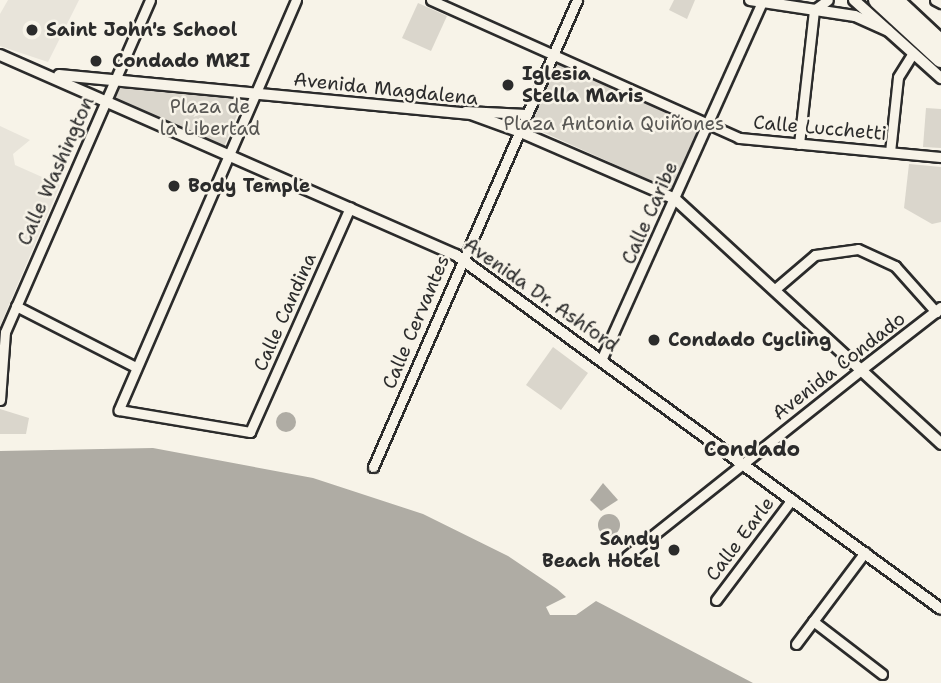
<!DOCTYPE html>
<meta charset="utf-8">
<style>
body{margin:0}
#map{position:relative;width:941px;height:683px;overflow:hidden;background:#f7f3e8;font-family:"Shantell Sans",sans-serif}
div>[style]{position:absolute}
.built>*{inset:0;background:#e8e4da}
.green>*{inset:0;background:#dad6cc}
.water>*{inset:0;background:#afaca4}
.round{border-radius:50%}
.roads{filter:drop-shadow(2px 0 #2b2b2b) drop-shadow(-2px 0 #2b2b2b) drop-shadow(0 2px #2b2b2b) drop-shadow(0 -2px #2b2b2b)}
.minor>*{height:9px;margin:-4.5px;padding:0 4.5px;transform-origin:4.5px;border-radius:4.5px;background:#f7f3e8}
.tertiary>*{height:10px;margin:-5px;padding:0 5px;transform-origin:5px;border-radius:5px;background:#f7f3e8}
.motorway>*{height:16px;margin:-8px;padding:0 8px;transform-origin:8px;border-radius:8px;background:#f7f3e8}
.dots>*{width:19px;height:19px;translate:-50% -50%;box-sizing:border-box;border:4px solid #f7f3e8;border-radius:50%}
span{translate:-50% -50%;white-space:nowrap;text-align:center;line-height:1.15;-webkit-text-stroke:5px #f7f3e8;paint-order:stroke}
.poi-label{font-size:19px;color:#2b2b2b;font-weight:700}
.left{translate:0 -50%;text-align:left}
.right{translate:-100% -50%;text-align:right}
.street-label{font-size:19px;color:#2b2b2b}
.park-label{font-size:19px;color:#575653}
.neighbourhood-label{font-size:21px;color:#2b2b2b;font-weight:700}
</style>
<div id="map">
<div class="built">
<div style="clip-path:polygon(8px 0,79px 0,48px 62px,0 46px,0 14px)"></div>
<div style="clip-path:polygon(0 126px,30px 140px,13px 154px,15px 165px,60px 185px,0 326px)"></div>
</div>
<div class="green">
<div style="clip-path:polygon(674px 0,695px 0,687px 19px,669px 10px)"></div>
<div style="clip-path:polygon(418px 3px,447px 16px,431px 51px,402px 38px)"></div>
<div style="clip-path:polygon(557px 58px,702px 123px,672px 190px,527px 125px)"></div>
<div style="clip-path:polygon(114px 86px,239px 97px,242px 103px,223px 149px,109px 98px)"></div>
<div style="clip-path:polygon(926px 108px,941px 109px,941px 148px,923px 147px)"></div>
<div style="clip-path:polygon(909px 164px,941px 167px,941px 222px,932px 224px,904px 208px)"></div>
<div style="clip-path:polygon(553px 347px,588px 373px,561px 410px,526px 385px)"></div>
<div style="clip-path:polygon(0 409px,29px 418px,26px 434px,0 434px)"></div>
</div>
<div class="water">
<div class="round" style="left:276px;top:412px;width:20px;height:20px"></div>
<div style="clip-path:polygon(153px 448px,313px 478px,423px 514px,508px 556px,557px 589px,566px 597px,546px 607px,550px 615px,576px 615px,596px 601px,753px 683px,0 683px,0 451px)"></div>
<div style="clip-path:polygon(603px 483px,618px 500px,601px 511px,590px 500px)"></div>
<div class="round" style="left:598px;top:514px;width:22px;height:22px"></div>
</div>
<div class="roads">
<div class="minor">
<div style="left:296px;top:0;width:447px;rotate:113.4deg"></div>
<div style="left:119px;top:410px;width:133px;rotate:9.5deg"></div>
<div style="left:250px;top:432px;width:246px;rotate:-66deg"></div>
<div style="left:431px;top:0;width:338px;rotate:24.1deg"></div>
<div style="left:739px;top:138px;width:203px;rotate:5.4deg"></div>
<div style="left:935px;top:0;width:7px;rotate:27deg"></div>
<div style="left:465px;top:111px;width:61px;rotate:2.8deg"></div>
<div style="left:799px;top:144px;width:135px;rotate:-83.6deg"></div>
<div style="left:814px;top:10px;width:17px;rotate:-36deg"></div>
<div style="left:890px;top:152px;width:75px;rotate:-83.9deg"></div>
<div style="left:898px;top:77px;width:28px;rotate:-58deg"></div>
<div style="left:774px;top:290px;width:54px;rotate:-40.5deg"></div>
<div style="left:815px;top:255px;width:43px;rotate:-7.9deg"></div>
<div style="left:858px;top:249px;width:41px;rotate:24.7deg"></div>
<div style="left:895px;top:266px;width:62px;rotate:48.3deg"></div>
<div style="left:16px;top:306px;width:132px;rotate:27deg"></div>
<div style="left:602px;top:358px;width:387px;rotate:-65.8deg"></div>
<div style="left:0;top:400px;width:68px;rotate:-85.8deg"></div>
<div style="left:5px;top:332px;width:362px;rotate:-66.4deg"></div>
<div style="left:373px;top:467px;width:510px;rotate:-66.4deg"></div>
<div style="left:627px;top:556px;width:299px;rotate:-38.5deg"></div>
<div style="left:716px;top:600px;width:126px;rotate:-53deg"></div>
<div style="left:813px;top:621px;width:87px;rotate:37.5deg"></div>
<div style="left:796px;top:644px;width:115px;rotate:-53.1deg"></div>
</div>
<div class="tertiary">
<div style="left:750px;top:0;width:106px;rotate:8.7deg"></div>
<div style="left:855px;top:16px;width:36px;rotate:24deg"></div>
<div style="left:854px;top:0;width:117px;rotate:41.9deg"></div>
<div style="left:0;top:55px;width:498px;rotate:23.7deg"></div>
<div style="left:456px;top:255px;width:600px;rotate:36.13deg"></div>
<div style="left:59px;top:75px;width:414px;rotate:5.4deg"></div>
<div style="left:471px;top:114px;width:50px;rotate:19.9deg"></div>
<div style="left:518px;top:131px;width:171px;rotate:23.4deg"></div>
<div style="left:675px;top:199px;width:362px;rotate:42.6deg"></div>
<div style="left:861px;top:370px;width:101px;rotate:-37.8deg"></div>
</div>
<div class="motorway">
<div style="left:877px;top:0;width:87px;rotate:42.7deg"></div>
<div style="left:895px;top:0;width:63px;rotate:43.1deg"></div>
</div>
</div>
<div class="dots">
<div style="left:32px;top:30px;background:#2b2b2b"></div>
<div style="left:96px;top:61px;background:#2b2b2b"></div>
<div style="left:508px;top:85px;background:#2b2b2b"></div>
<div style="left:174px;top:186px;background:#2b2b2b"></div>
<div style="left:654px;top:340px;background:#2b2b2b"></div>
<div style="left:674px;top:550px;background:#2b2b2b"></div>
</div>
<div class="poi-label">
<span class="left" style="left:46px;top:30px">Saint John's School</span>
<span class="left" style="left:112px;top:61px">Condado MRI</span>
<span class="left" style="left:522px;top:85px">Iglesia<br>Stella Maris</span>
<span class="left" style="left:188px;top:186px">Body Temple</span>
<span class="left" style="left:668px;top:340px">Condado Cycling</span>
<span class="right" style="left:660px;top:550px">Sandy<br>Beach Hotel</span>
</div>
<div class="street-label">
<span style="left:386px;top:89px;rotate:6deg">Avenida Magdalena</span>
<span style="left:820px;top:128px;rotate:5deg">Calle Lucchetti</span>
<span style="left:56px;top:171px;rotate:-66deg">Calle Washington</span>
<span style="left:650px;top:213px;rotate:-66deg">Calle Caribe</span>
<span style="left:541px;top:295px;rotate:35deg">Avenida Dr. Ashford</span>
<span style="left:285px;top:312px;rotate:-66deg">Calle Candina</span>
<span style="left:416px;top:322px;rotate:-67deg">Calle Cervantes</span>
<span style="left:839px;top:366px;rotate:-38deg">Avenida Condado</span>
<span style="left:740px;top:539px;rotate:-53deg">Calle Earle</span>
</div>
<div class="park-label">
<span style="left:210px;top:118px">Plaza de<br>la Libertad</span>
<span style="left:614px;top:124px">Plaza Antonia Quiñones</span>
</div>
<div class="neighbourhood-label">
<span style="left:752px;top:449px">Condado</span>
</div>
</div>
